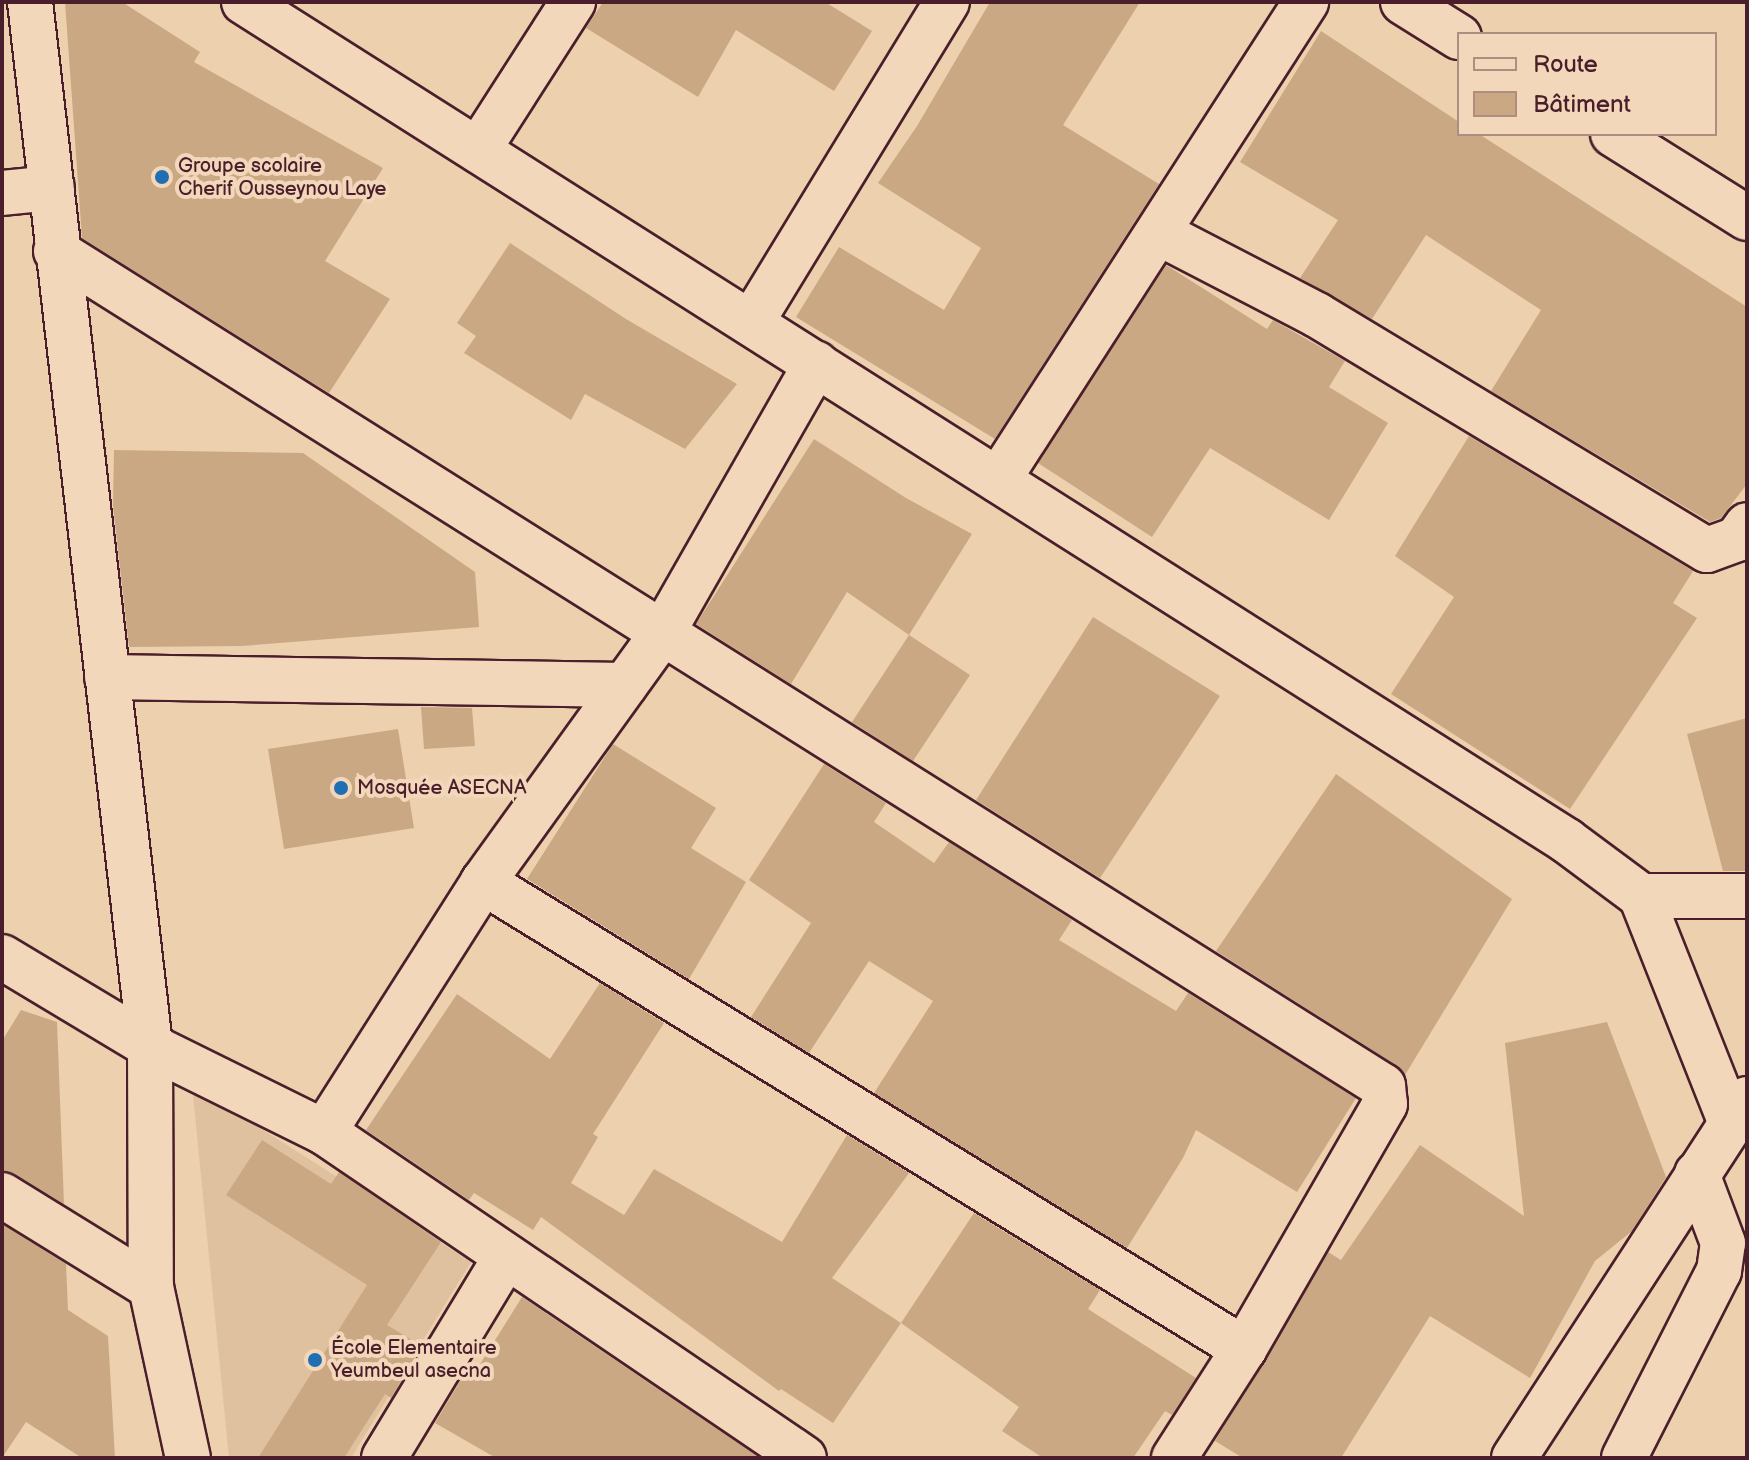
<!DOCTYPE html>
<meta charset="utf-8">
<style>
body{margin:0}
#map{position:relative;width:1749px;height:1460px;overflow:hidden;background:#edd0ae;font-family:"Balsamiq Sans",sans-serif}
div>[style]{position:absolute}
.built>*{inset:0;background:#e0c19f}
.building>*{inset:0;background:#cba884}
.roads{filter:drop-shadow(2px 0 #4a1f2b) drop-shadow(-2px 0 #4a1f2b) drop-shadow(0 2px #4a1f2b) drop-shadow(0 -2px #4a1f2b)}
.minor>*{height:44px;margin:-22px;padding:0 22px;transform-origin:22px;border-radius:22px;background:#f3d7ba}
.major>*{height:44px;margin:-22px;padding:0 22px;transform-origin:22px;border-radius:22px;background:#f3d7ba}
.dots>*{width:22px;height:22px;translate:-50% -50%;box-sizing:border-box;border:4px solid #f3d7ba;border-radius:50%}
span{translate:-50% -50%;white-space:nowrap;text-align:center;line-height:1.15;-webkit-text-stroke:8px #f3d7ba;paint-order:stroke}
.poi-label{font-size:20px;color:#4a1f2b}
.left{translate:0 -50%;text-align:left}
.frame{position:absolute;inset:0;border:4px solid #4a1f2b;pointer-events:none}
.legend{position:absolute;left:1457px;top:32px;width:260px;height:104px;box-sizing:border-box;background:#f3d7ba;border:2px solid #af8d81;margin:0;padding:10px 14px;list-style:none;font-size:24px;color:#4a1f2b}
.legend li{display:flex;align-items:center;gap:16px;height:40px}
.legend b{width:40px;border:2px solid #af8d81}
</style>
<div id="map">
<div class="built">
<div style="clip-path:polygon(192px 1085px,471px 1262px,351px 1458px,229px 1458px)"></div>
</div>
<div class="building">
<div style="clip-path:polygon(65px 2px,122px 2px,200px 52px,194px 62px,383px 168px,325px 261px,390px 299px,329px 393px,82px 238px)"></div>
<div style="clip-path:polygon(603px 2px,825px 2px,872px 31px,834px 91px,736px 30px,698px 97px,586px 28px)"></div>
<div style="clip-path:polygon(990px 2px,1140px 2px,1063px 125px,1159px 184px,995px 439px,796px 317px,839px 247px,944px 310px,981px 248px,878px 183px,917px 126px)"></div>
<div style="clip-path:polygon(1321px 31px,1459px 122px,1459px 134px,1479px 134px,1747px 307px,1747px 484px,1721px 518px,1710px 522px,1491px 391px,1541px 310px,1426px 235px,1372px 319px,1300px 278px,1338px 220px,1240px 162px)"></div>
<div style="clip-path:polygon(510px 243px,626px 319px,737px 384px,685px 449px,585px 394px,571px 420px,464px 353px,476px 336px,457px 323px)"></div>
<div style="clip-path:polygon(1166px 265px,1267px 329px,1273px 320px,1345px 361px,1329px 387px,1388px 423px,1329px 520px,1210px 448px,1152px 537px,1038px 463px)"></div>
<div style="clip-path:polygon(1469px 436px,1693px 571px,1673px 603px,1697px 618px,1570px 809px,1391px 694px,1454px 597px,1395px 556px)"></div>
<div style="clip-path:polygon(814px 439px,906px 498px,972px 534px,909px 635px,847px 592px,791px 684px,696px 624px)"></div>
<div style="clip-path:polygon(114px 450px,303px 453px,475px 572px,479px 627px,242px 646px,129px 647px,113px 506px)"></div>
<div style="clip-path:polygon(1093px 617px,1220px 696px,1100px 878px,976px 800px)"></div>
<div style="clip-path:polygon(909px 635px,970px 675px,913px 761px,852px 722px)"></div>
<div style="clip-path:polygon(421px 707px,472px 708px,475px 746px,424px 749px)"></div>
<div style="clip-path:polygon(1747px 718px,1747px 871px,1723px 871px,1687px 734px)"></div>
<div style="clip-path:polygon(398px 729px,414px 828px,284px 849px,268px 749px)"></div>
<div style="clip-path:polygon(613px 744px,716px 808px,691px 848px,746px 882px,689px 979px,527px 879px)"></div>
<div style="clip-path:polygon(824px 764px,886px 803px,874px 822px,934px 863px,949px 842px,1072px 920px,1059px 940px,1176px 1011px,1188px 993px,1356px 1098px,1297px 1192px,1196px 1130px,1183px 1158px,1127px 1248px,874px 1093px,933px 1001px,869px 961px,809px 1053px,751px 1017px,811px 923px,749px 880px)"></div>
<div style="clip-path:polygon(1336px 774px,1512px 899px,1405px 1075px,1396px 1065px,1216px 951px)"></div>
<div style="clip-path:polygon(600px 983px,664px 1023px,593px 1134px,598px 1137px,571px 1183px,624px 1215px,654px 1169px,782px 1242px,847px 1135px,909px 1173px,832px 1278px,901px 1323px,833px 1423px,781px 1389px,779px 1391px,541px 1217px,533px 1230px,474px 1193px,469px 1200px,366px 1130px,457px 994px,550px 1059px)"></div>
<div style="clip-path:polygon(21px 1010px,57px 1022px,64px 1204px,15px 1174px,2px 1170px,2px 1041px)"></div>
<div style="clip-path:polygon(1607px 1022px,1666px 1177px,1632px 1231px,1595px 1261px,1530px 1378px,1430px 1316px,1341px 1458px,1243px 1458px,1215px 1441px,1328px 1252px,1341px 1260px,1420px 1145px,1524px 1216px,1505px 1043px)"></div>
<div style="clip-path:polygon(262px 1140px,331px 1184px,339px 1172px,441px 1242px,387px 1325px,422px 1346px,391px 1398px,385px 1394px,344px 1458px,258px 1458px,367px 1285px,226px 1195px)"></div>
<div style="clip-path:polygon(974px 1213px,1100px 1290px,1088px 1309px,1196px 1378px,1172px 1415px,1165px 1411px,1133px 1458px,1043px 1458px,1002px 1431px,1019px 1407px,901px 1323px)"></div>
<div style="clip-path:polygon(2px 1224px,66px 1264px,68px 1310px,108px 1336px,115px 1458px,82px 1458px,26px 1422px,2px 1458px)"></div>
<div style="clip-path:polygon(522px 1297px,760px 1458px,496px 1458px,435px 1423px,465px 1373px,472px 1377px)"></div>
</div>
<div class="roads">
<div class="minor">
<div style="left:244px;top:2px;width:1567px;rotate:32.38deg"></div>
<div style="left:1567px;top:841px;width:92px;rotate:36.6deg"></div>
<div style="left:1641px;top:896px;width:244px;rotate:68.4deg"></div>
<div style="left:1403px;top:2px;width:66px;rotate:32deg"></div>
<div style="left:1613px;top:134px;width:158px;rotate:32.1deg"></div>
<div style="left:478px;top:150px;width:176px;rotate:-57.3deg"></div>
<div style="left:2px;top:193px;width:50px;rotate:-5.7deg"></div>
<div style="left:1159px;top:233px;width:178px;rotate:27.4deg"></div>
<div style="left:1317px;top:315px;width:455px;rotate:31.1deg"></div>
<div style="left:1707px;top:550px;width:32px;rotate:-20deg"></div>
<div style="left:1737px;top:539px;width:17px;rotate:-54deg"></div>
<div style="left:56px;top:251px;width:1568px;rotate:32.18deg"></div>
<div style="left:1383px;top:1086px;width:18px;rotate:84deg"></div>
<div style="left:1385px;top:1104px;width:283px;rotate:119.9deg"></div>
<div style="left:1244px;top:1349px;width:130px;rotate:122.7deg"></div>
<div style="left:751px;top:323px;width:376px;rotate:-58.6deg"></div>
<div style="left:998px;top:480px;width:569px;rotate:-57.2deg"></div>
<div style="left:107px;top:677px;width:518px;rotate:0.88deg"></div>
<div style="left:483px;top:882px;width:893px;rotate:31.54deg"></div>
<div style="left:1641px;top:896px;width:106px"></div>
<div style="left:2px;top:957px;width:173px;rotate:31deg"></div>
<div style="left:150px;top:1046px;width:194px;rotate:26.3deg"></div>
<div style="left:324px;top:1132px;width:580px;rotate:34.18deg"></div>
<div style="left:324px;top:1132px;width:296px;rotate:-57.5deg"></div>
<div style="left:483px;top:882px;width:308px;rotate:-54.2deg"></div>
<div style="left:663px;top:632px;width:309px;rotate:-60.3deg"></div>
<div style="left:2px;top:1195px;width:175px;rotate:31.7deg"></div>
<div style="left:384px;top:1458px;width:234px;rotate:-58.8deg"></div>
<div style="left:1514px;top:1458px;width:428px;rotate:-57deg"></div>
<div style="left:1624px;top:1458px;width:210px;rotate:-63.1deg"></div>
<div style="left:1719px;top:1271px;width:28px;rotate:-82deg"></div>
<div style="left:1723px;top:1243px;width:74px;rotate:-110.6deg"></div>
</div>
<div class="major">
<div style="left:30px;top:2px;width:1051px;rotate:83.44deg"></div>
<div style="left:150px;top:1046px;width:241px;rotate:89.8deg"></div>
<div style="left:151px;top:1287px;width:175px;rotate:77.8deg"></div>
</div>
</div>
<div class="dots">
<div style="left:162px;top:177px;background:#1f6fb2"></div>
<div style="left:341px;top:788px;background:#1f6fb2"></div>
<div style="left:315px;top:1360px;background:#1f6fb2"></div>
</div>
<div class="poi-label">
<span class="left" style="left:178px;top:178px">Groupe scolaire<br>Cherif Ousseynou Laye</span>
<span class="left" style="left:357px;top:788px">Mosquée ASECNA</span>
<span class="left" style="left:331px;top:1360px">École Elementaire<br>Yeumbeul asecna</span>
</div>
<div class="frame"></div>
<ul class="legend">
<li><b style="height:10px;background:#f3d7ba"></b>Route</li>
<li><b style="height:22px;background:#cba884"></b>Bâtiment</li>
</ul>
</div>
